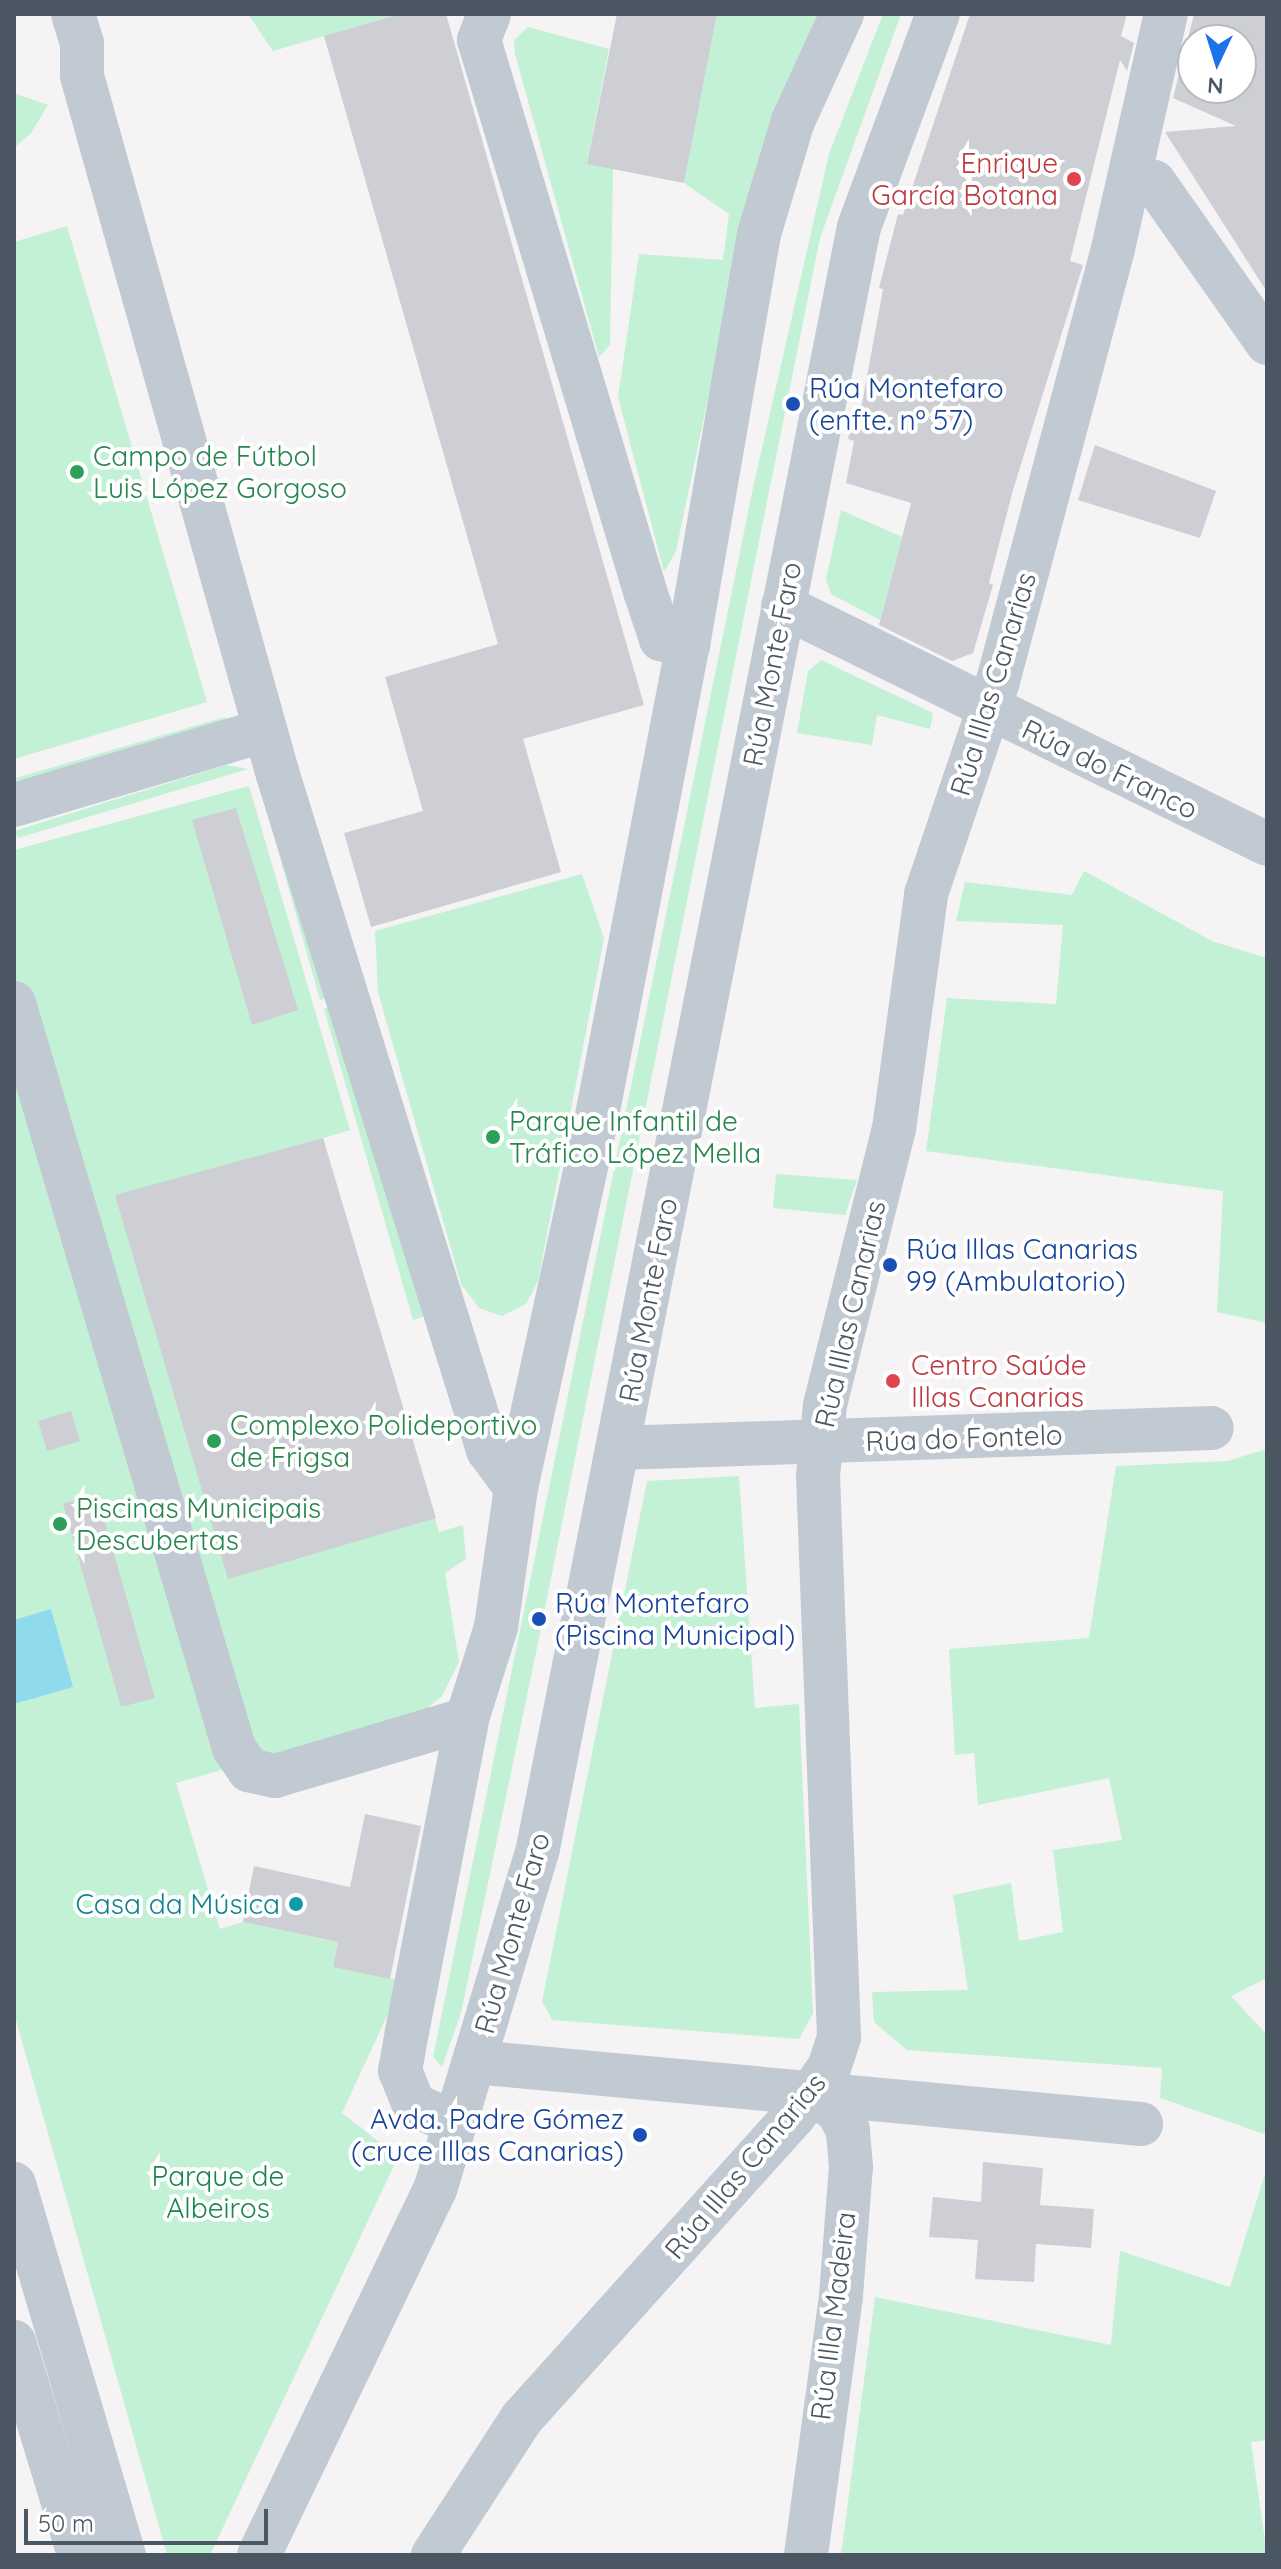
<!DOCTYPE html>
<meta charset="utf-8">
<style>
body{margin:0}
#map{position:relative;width:1281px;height:2569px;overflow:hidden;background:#f5f3f3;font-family:Quicksand,sans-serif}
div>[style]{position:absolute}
.green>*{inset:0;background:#c3f1d5}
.water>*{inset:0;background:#90daee}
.building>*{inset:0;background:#cdcfd5}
.minor>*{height:44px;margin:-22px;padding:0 22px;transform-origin:22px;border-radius:22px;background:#c1cad2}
.dots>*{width:22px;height:22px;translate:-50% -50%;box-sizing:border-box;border:4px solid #fff;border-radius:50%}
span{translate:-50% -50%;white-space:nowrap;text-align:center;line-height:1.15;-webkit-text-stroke:8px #fff;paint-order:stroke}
.health-label{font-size:28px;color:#be3a42}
.right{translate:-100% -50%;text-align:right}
.left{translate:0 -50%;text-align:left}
.transit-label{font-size:28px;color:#164399}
.leisure-label{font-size:28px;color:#27864d}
.street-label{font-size:28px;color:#4a5661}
.culture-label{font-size:28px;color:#0d838f}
.park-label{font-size:28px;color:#17864f}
.frame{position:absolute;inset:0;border:16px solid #4a5661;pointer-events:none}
.north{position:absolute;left:1177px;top:24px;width:80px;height:80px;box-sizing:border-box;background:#fff;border:2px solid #b7bbc0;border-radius:50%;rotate:184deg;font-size:22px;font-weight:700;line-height:32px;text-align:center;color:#4a5661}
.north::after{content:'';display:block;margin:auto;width:28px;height:36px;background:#1a73e8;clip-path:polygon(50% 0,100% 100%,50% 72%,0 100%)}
.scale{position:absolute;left:24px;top:2509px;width:244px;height:36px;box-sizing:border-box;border:4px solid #4a5661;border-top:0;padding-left:10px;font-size:24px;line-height:28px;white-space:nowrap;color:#4a5661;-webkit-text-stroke:6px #fff;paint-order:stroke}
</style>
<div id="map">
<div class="green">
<div style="clip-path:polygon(248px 14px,400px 14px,273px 51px)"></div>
<div style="clip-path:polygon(717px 14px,817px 14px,741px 242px,676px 551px,664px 572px,618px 397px,639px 254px,723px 260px,729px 214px,684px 183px)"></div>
<div style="clip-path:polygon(883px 14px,901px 14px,820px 238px,539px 1638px,461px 2013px,442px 2067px,433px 2057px,753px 488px,829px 154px)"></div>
<div style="clip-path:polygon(528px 27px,609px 49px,587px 163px,613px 169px,610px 345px,599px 357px,515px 54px,514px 40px)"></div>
<div style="clip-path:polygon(14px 93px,48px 105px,31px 133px,14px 148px)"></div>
<div style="clip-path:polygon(67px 226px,207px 702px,14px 759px,14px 242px)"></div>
<div style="clip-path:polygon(841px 510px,902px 537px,880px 620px,831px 594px,826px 579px)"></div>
<div style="clip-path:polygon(821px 660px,933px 713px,930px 729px,877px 715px,872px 745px,797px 733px,808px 671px)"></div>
<div style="clip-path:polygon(225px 717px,229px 721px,18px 788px,16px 778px)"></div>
<div style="clip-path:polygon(226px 765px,248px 769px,18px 838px,14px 831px)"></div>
<div style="clip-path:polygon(259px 783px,333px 996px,320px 1000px)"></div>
<div style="clip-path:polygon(249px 786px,350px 1130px,323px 1138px,439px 1532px,463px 1525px,466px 1559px,445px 1573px,459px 1662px,442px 1696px,423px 1712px,176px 1783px,220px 1929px,243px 1922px,338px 1942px,333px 1967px,403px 1981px,342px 2113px,398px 2157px,210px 2555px,167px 2555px,14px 2013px,14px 850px)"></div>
<div style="clip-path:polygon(1084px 871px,1212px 941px,1267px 958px,1267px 1323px,1217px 1312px,1223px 1191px,926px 1151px,947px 998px,1056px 1004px,1063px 925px,956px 921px,965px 882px,1072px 895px)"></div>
<div style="clip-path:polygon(582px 874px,604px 938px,538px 1281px,526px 1304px,502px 1316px,479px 1308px,461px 1284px,378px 992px,375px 931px)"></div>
<div style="clip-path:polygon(333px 1006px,425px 1316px,413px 1320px,324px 1009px)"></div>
<div style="clip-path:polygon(776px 1174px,857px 1180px,845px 1215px,773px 1208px)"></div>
<div style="clip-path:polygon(1267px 1449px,1267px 1978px,1231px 1996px,1267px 2035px,1267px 2135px,1160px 2098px,1162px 2068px,907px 2050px,874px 2022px,872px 1992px,968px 1990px,953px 1895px,1011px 1883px,1019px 1941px,1063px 1932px,1053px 1850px,1122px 1840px,1109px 1778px,978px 1805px,974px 1753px,955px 1755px,949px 1649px,1089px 1638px,1116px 1466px,1227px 1461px)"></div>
<div style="clip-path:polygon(739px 1476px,755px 1708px,799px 1704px,813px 2013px,799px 2039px,552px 2020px,542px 2001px,647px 1481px)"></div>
<div style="clip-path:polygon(1267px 2167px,1267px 2440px,1251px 2442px,1267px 2555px,841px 2555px,875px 2297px,1111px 2345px,1120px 2251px,1230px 2287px)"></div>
</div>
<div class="water">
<div style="clip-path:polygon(51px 1609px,73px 1687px,14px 1704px,14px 1620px)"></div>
</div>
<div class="building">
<div style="clip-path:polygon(400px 14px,446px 14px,644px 705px,523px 739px,561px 872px,371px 927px,344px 833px,423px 811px,385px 677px,498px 644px,324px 36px)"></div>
<div style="clip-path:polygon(617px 14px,717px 14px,684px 183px,587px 164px)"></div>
<div style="clip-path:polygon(970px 14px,1127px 14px,1121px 36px,1134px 43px,1127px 71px,1120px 60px,1070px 261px,1083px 265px,1013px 490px,989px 583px,993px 585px,973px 653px,952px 661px,879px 625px,911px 503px,846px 483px,854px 441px,848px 439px,855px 409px,862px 404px,883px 289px,879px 288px,898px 214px,903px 215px)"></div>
<div style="clip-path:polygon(evenodd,1194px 14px,1267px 14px,1267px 292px,1165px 132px,1236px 126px,1173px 98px,1194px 14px,1193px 40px,1241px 40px,1241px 88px,1193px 88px,1193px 40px)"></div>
<div style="clip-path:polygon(1095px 445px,1216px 491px,1200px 538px,1078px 500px)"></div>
<div style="clip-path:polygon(236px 808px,298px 1010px,252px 1025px,192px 820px)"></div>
<div style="clip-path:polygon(323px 1138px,436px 1518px,228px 1579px,115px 1195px)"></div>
<div style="clip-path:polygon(71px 1411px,80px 1441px,47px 1451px,38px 1421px)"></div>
<div style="clip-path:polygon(97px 1494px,155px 1698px,121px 1707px,63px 1504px)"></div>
<div style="clip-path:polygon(365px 1814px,421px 1826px,390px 1979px,333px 1967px,338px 1942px,243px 1922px,254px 1866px,350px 1887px)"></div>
<div style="clip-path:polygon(983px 2162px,1043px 2168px,1040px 2205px,1094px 2209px,1091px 2248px,1036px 2244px,1034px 2282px,975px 2279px,978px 2240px,929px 2237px,933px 2197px,981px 2202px)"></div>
</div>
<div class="minor">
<div style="left:73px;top:14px;width:30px;rotate:73deg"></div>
<div style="left:82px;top:43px;width:33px;rotate:90deg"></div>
<div style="left:82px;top:76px;width:726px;rotate:74.34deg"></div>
<div style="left:278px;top:775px;width:707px;rotate:72.72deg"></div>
<div style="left:488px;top:1450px;width:47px;rotate:53.6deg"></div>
<div style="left:489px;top:14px;width:28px;rotate:111deg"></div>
<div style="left:479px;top:40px;width:575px;rotate:73.23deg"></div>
<div style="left:645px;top:591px;width:51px;rotate:71.6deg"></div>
<div style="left:661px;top:639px;width:28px;rotate:13deg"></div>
<div style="left:1131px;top:175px;width:24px;rotate:17deg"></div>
<div style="left:1154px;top:182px;width:197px;rotate:54.9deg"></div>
<div style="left:783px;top:606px;width:539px;rotate:26.18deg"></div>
<div style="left:14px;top:805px;width:262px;rotate:-16.6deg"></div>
<div style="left:14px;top:1003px;width:777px;rotate:73.55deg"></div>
<div style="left:234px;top:1748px;width:27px;rotate:56deg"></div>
<div style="left:249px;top:1770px;width:27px;rotate:13deg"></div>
<div style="left:275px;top:1776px;width:200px;rotate:-16.5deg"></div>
<div style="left:619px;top:1448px;width:593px;rotate:-1.93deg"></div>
<div style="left:474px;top:2062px;width:670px;rotate:5.31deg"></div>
<div style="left:455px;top:2123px;width:45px;rotate:-156.3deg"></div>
<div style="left:414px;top:2105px;width:37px;rotate:-112deg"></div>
<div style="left:400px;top:2071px;width:40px;rotate:-80deg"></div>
<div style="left:407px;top:2032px;width:319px;rotate:-79.1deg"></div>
<div style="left:467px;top:1719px;width:96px;rotate:-72.5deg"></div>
<div style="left:496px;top:1627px;width:140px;rotate:-81.8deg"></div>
<div style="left:516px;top:1488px;width:381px;rotate:-77.7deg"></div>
<div style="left:597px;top:1116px;width:480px;rotate:-79.1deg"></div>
<div style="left:688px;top:645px;width:417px;rotate:-80.2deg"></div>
<div style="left:759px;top:234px;width:118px;rotate:-73.3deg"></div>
<div style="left:793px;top:121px;width:118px;rotate:-65.4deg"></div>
<div style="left:14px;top:2184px;width:387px;rotate:73.5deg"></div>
<div style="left:14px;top:2342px;width:223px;rotate:73deg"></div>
<div style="left:259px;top:2555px;width:405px;rotate:-64.3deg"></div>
<div style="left:435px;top:2190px;width:357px;rotate:-73.2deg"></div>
<div style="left:538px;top:1848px;width:1652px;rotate:-78.8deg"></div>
<div style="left:859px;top:227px;width:227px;rotate:-69.7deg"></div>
<div style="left:433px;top:2555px;width:163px;rotate:-57deg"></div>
<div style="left:522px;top:2418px;width:406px;rotate:-48deg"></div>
<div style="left:794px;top:2116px;width:59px;rotate:-53.9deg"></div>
<div style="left:829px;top:2068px;width:33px;rotate:-72deg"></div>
<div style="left:839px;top:2037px;width:561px;rotate:-92.14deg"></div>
<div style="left:818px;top:1476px;width:71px;rotate:-84.4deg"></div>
<div style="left:825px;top:1405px;width:284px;rotate:-76deg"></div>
<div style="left:894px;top:1129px;width:237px;rotate:-82.2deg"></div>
<div style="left:926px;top:894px;width:225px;rotate:-71.3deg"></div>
<div style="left:998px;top:681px;width:443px;rotate:-75.1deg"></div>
<div style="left:1112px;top:253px;width:245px;rotate:-77.3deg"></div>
<div style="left:806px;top:2555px;width:261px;rotate:-82.3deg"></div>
<div style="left:841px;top:2296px;width:129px;rotate:-85.6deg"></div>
<div style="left:851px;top:2167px;width:37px;rotate:-95deg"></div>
<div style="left:848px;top:2130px;width:23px;rotate:-119deg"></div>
<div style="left:837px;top:2110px;width:31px;rotate:-149deg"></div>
</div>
<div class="dots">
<div style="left:1074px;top:179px;background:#e0444e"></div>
<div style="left:793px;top:404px;background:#1a4fb4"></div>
<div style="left:77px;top:472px;background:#2e9e5b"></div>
<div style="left:493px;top:1137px;background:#2e9e5b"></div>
<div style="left:890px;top:1265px;background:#1a4fb4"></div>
<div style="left:893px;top:1381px;background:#e0444e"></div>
<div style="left:214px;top:1441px;background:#2e9e5b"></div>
<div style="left:60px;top:1524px;background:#2e9e5b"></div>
<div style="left:539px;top:1619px;background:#1a4fb4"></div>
<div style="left:296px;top:1904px;background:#0f9aa8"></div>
<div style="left:640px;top:2135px;background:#1a4fb4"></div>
</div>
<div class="health-label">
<span class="right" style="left:1058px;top:179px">Enrique<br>García Botana</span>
<span class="left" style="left:911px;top:1381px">Centro Saúde<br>Illas Canarias</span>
</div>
<div class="transit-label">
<span class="left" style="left:809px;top:404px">Rúa Montefaro<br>(enfte. nº 57)</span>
<span class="left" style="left:906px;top:1265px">Rúa Illas Canarias<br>99 (Ambulatorio)</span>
<span class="left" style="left:555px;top:1619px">Rúa Montefaro<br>(Piscina Municipal)</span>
<span class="right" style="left:624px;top:2135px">Avda. Padre Gómez<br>(cruce Illas Canarias)</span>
</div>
<div class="leisure-label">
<span class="left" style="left:93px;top:472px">Campo de Fútbol<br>Luis López Gorgoso</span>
<span class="left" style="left:509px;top:1137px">Parque Infantil de<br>Tráfico López Mella</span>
<span class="left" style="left:230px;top:1441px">Complexo Polideportivo<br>de Frigsa</span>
<span class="left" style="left:76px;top:1524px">Piscinas Municipais<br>Descubertas</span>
</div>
<div class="street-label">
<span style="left:772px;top:664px;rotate:-79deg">Rúa Monte Faro</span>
<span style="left:993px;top:684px;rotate:-73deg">Rúa Illas Canarias</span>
<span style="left:1110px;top:769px;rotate:26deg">Rúa do Franco</span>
<span style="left:648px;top:1300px;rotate:-79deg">Rúa Monte Faro</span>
<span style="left:850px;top:1314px;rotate:-77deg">Rúa Illas Canarias</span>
<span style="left:964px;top:1438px;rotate:-2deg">Rúa do Fontelo</span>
<span style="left:512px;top:1933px;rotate:-74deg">Rúa Monte Faro</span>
<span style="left:745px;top:2166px;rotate:-50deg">Rúa Illas Canarias</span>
<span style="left:833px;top:2316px;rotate:-83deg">Rúa Illa Madeira</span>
</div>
<div class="culture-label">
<span class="right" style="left:280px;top:1904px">Casa da Música</span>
</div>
<div class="park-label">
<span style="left:218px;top:2192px">Parque de<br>Albeiros</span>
</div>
<div class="frame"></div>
<div class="north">N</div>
<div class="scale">50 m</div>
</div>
